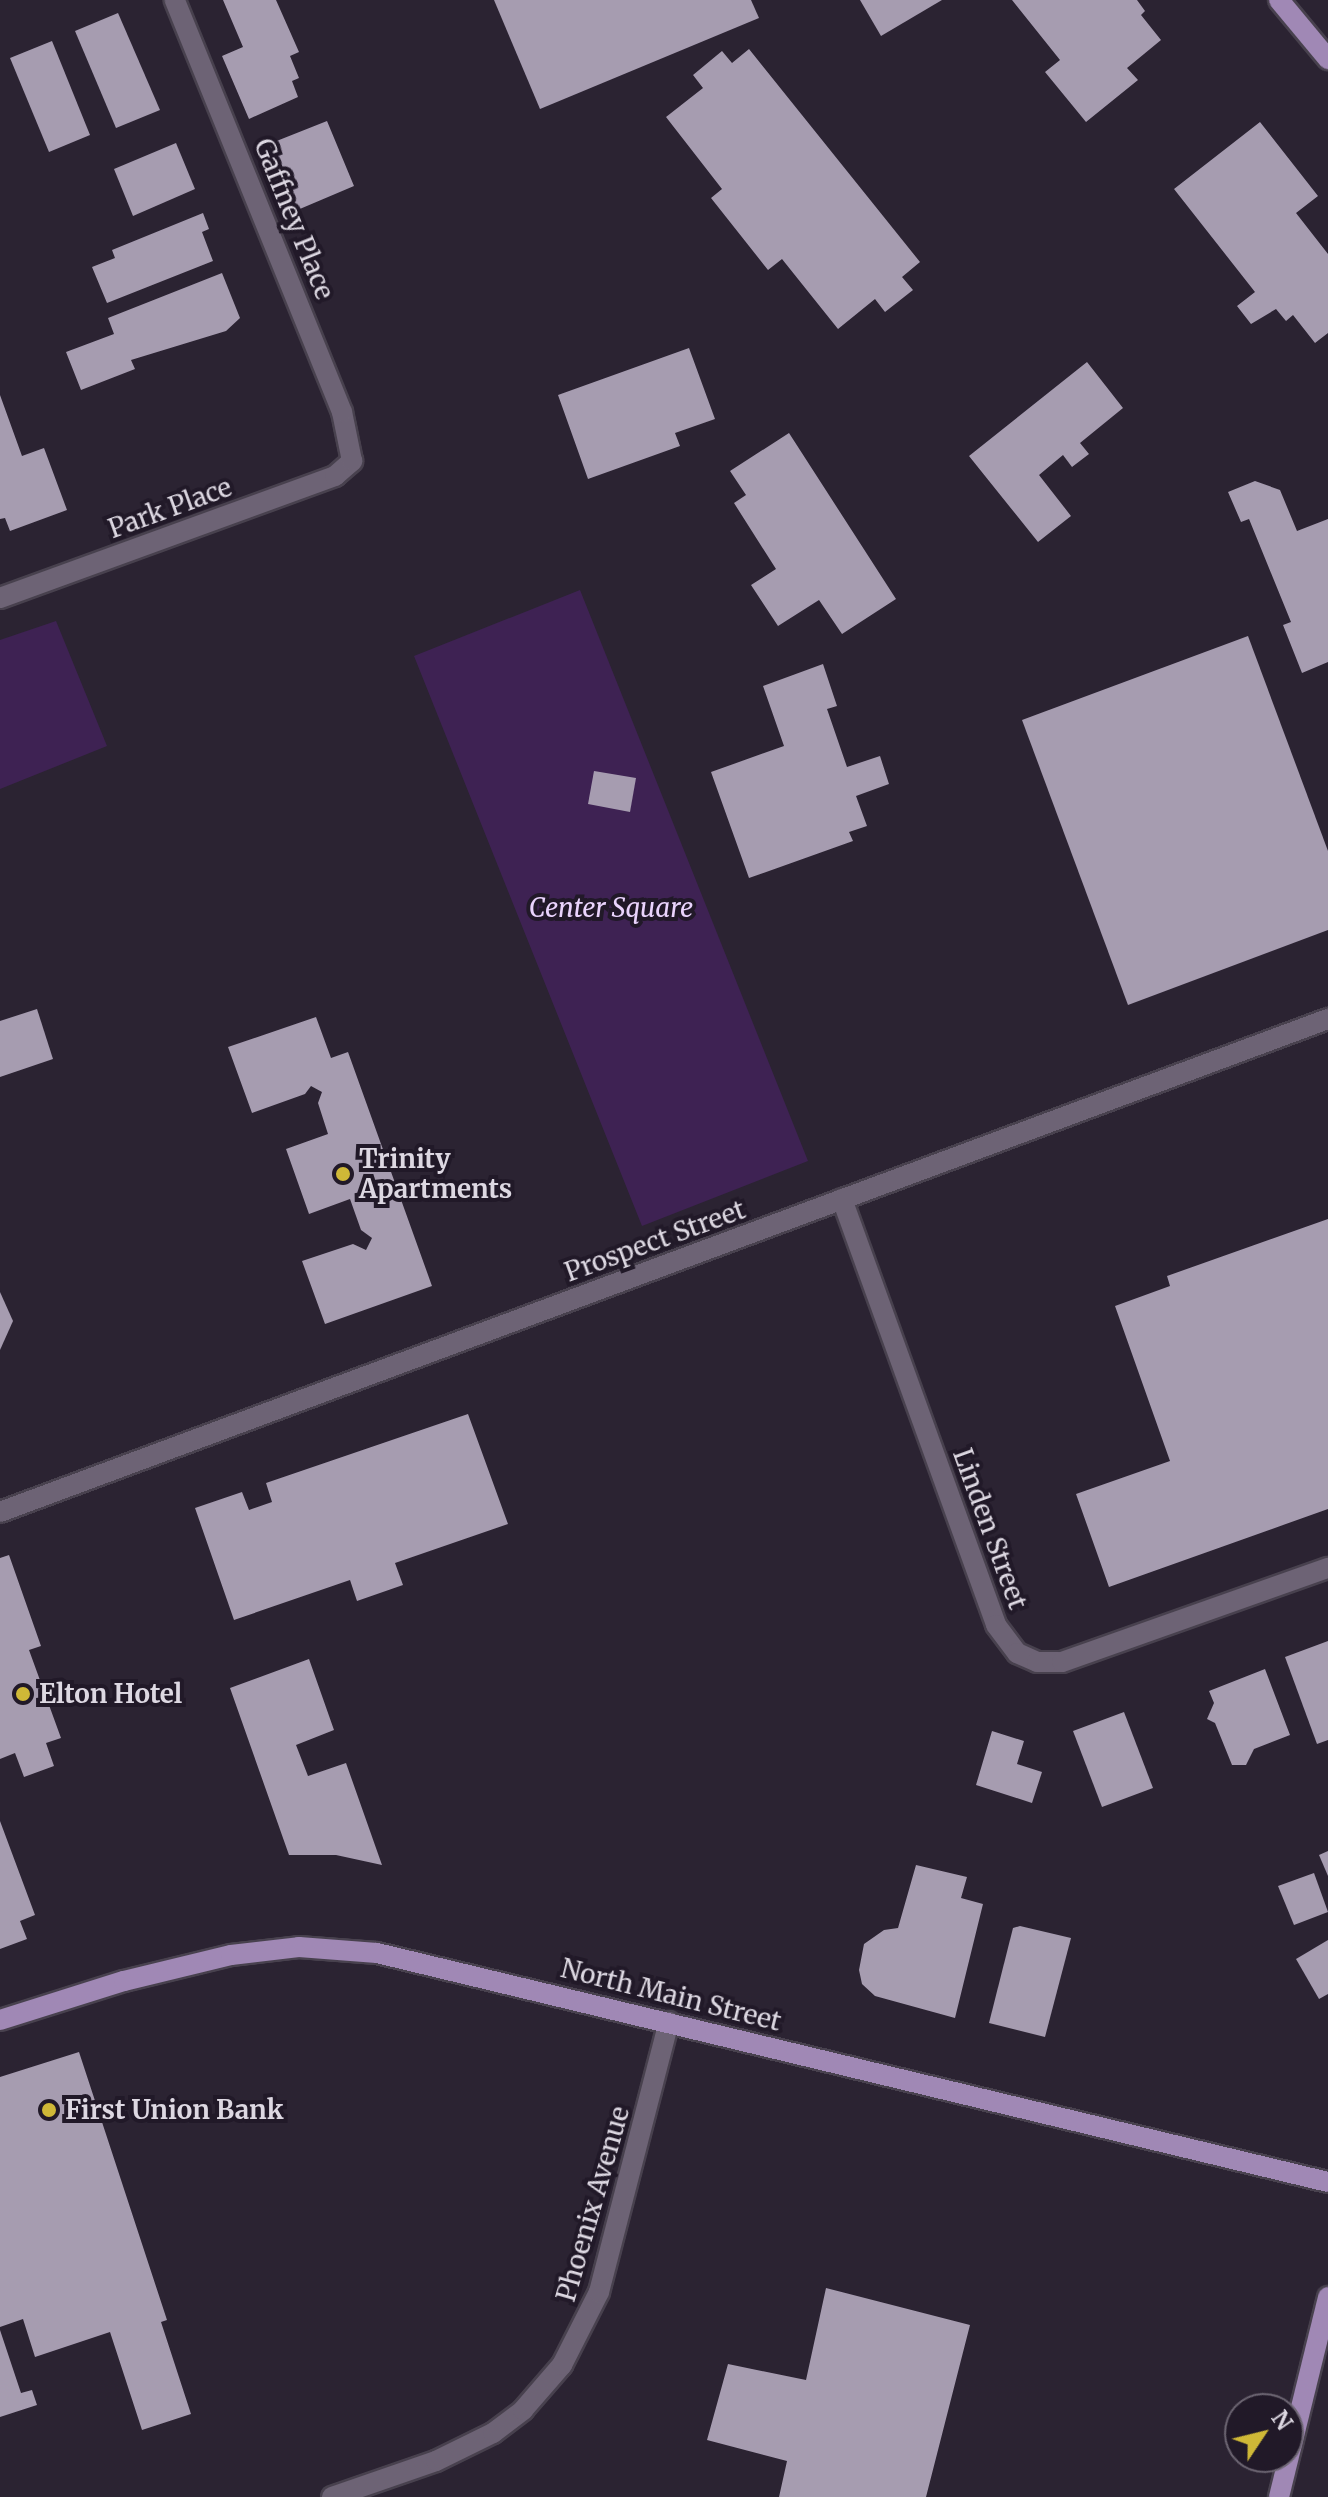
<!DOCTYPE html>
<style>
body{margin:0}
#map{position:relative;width:1328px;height:2497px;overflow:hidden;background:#2b2332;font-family:Merriweather,serif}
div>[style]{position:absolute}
.green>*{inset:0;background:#3e2253}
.building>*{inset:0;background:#a69cb0}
.roads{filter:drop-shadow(2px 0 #48414e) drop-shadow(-2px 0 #48414e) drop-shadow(0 2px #48414e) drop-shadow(0 -2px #48414e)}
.minor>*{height:20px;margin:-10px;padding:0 10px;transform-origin:10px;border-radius:10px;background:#6d6375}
.major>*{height:20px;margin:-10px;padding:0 10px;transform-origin:10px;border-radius:10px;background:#a088b5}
.dots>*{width:22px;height:22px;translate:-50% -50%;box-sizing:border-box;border:4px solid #211928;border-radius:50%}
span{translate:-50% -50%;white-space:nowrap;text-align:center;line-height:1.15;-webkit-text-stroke:8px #211928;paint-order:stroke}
.street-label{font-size:26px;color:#ddd8e2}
.park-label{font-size:26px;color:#ead4fd;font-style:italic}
.poi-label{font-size:26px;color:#ddd8e2;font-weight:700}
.left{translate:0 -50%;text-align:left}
.north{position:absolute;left:1224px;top:2393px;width:80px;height:80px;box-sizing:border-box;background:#211928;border:2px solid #6c6572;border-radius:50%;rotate:55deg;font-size:22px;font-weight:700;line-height:32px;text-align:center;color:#ddd8e2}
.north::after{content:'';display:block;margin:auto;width:28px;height:36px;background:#cfb837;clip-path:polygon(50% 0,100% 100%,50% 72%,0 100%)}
</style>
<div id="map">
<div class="green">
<div style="clip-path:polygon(580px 590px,808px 1161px,642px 1226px,414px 656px)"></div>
<div style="clip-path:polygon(56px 621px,107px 746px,0 789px,0 640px)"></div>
</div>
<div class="building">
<div style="clip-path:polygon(223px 0,276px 0,299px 52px,290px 56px,299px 78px,292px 81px,298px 97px,249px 119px,222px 56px,243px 47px)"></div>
<div style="clip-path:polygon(494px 0,751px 0,759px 18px,540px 109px)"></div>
<div style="clip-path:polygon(860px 0,942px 0,881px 36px)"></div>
<div style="clip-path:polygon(1012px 0,1137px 0,1145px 11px,1141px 15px,1161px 40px,1127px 68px,1138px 80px,1086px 122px,1045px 72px,1060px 60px)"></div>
<div style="clip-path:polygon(118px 13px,160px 110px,116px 128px,75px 31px)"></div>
<div style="clip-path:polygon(52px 41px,90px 135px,49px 152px,10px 58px)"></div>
<div style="clip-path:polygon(749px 49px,920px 262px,902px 277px,913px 290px,885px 312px,875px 299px,838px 329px,782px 259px,768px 270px,711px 198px,722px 189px,666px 117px,703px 88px,693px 75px,722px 51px,732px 63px)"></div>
<div style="clip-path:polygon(327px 121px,354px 186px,288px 214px,265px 158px,274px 155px,269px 144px)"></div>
<div style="clip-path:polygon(1260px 122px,1318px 196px,1296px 213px,1328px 254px,1328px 333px,1315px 343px,1293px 315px,1286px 321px,1276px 309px,1251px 324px,1237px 306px,1255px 292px,1174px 189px)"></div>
<div style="clip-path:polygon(176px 143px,195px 189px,133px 216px,114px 169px)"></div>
<div style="clip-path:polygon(203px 213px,209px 229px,202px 232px,213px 261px,107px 303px,92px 267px,115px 258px,112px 250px)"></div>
<div style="clip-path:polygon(222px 273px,240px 318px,226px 331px,131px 360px,135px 369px,81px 390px,66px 352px,114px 334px,108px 318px)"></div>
<div style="clip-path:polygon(689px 348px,715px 419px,675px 433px,680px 446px,588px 479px,558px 395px)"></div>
<div style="clip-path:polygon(1087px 362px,1123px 408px,1080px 443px,1089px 454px,1072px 467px,1063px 455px,1039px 475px,1071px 516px,1038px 542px,969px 456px)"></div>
<div style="clip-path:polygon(0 395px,22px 456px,44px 448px,67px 510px,10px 531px,5px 518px,0 519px)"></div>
<div style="clip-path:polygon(789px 433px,896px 599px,842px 634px,819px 600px,778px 626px,751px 585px,776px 569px,734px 503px,746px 495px,730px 471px)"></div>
<div style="clip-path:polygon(1255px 481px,1280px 490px,1297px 531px,1328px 519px,1328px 662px,1302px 673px,1283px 625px,1291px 622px,1249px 519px,1241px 522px,1228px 492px)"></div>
<div style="clip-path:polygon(1248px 636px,1328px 851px,1328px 930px,1128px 1005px,1022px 720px)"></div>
<div style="clip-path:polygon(823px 664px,837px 706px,827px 709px,847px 767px,880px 756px,889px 784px,856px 796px,867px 826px,849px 832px,853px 841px,749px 878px,711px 772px,784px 746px,763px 686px)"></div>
<div style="clip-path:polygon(594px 771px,636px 778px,630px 812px,588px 804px)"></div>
<div style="clip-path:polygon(37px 1009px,53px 1059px,0 1077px,0 1021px)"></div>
<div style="clip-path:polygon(316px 1017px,331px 1058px,348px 1052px,432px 1286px,325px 1324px,302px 1261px,353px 1244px,366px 1250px,372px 1238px,361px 1230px,350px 1199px,309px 1214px,286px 1149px,328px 1134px,318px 1103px,322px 1092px,311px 1086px,305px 1094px,252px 1113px,228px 1047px)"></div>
<div style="clip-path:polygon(1328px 1219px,1328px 1509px,1109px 1587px,1076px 1494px,1170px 1461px,1115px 1306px,1170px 1286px,1167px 1276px)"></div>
<div style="clip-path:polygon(0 1292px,13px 1321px,0 1350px)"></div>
<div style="clip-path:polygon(468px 1414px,508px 1524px,395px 1563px,403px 1585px,357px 1601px,350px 1580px,234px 1620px,195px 1508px,242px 1492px,249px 1510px,272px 1502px,266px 1483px)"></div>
<div style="clip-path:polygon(9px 1555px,41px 1646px,29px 1650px,61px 1738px,46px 1743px,54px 1766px,24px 1777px,15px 1753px,0 1759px,0 1558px)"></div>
<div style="clip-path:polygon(1328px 1641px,1328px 1740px,1317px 1744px,1285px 1657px)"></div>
<div style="clip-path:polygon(309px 1659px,334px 1730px,296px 1745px,308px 1776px,346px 1763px,382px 1865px,336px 1855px,289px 1855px,230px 1688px)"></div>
<div style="clip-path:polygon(1265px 1669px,1290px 1735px,1254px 1749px,1246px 1765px,1232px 1765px,1215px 1723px,1207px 1719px,1214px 1703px,1209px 1691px)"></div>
<div style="clip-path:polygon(1124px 1712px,1153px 1788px,1102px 1807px,1073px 1731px)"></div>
<div style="clip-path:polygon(992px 1731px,1024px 1741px,1017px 1764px,1042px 1772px,1032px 1803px,976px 1785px)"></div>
<div style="clip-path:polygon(0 1821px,35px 1915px,20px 1921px,27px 1939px,0 1949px)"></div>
<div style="clip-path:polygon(1328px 1851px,1328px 1876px,1319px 1855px)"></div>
<div style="clip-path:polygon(916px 1865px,967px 1877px,961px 1898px,983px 1904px,955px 2018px,875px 1996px,862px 1984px,859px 1970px,864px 1944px,884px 1930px,898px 1928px)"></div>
<div style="clip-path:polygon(1314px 1873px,1328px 1912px,1294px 1925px,1278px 1886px)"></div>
<div style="clip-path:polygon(1020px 1926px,1071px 1938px,1045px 2037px,989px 2023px,1013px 1928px)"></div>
<div style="clip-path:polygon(1328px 1940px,1328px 1994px,1319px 1999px,1296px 1959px)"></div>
<div style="clip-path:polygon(79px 2052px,167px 2320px,161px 2322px,191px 2414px,142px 2430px,110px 2332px,35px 2357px,23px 2319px,0 2327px,0 2077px)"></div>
<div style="clip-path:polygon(826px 2288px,970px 2325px,926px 2497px,779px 2497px,787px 2461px,707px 2440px,728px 2364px,806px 2380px)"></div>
<div style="clip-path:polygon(0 2330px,21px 2393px,32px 2390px,37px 2405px,0 2417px)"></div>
</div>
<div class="roads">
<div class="minor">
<div style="left:0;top:598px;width:357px;rotate:-20deg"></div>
<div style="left:335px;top:476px;width:23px;rotate:-41deg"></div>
<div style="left:352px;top:461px;width:50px;rotate:-101.5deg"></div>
<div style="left:342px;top:412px;width:445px;rotate:-112.1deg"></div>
<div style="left:842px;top:1199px;width:453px;rotate:70.1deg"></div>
<div style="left:996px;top:1625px;width:35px;rotate:53deg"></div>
<div style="left:1017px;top:1653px;width:22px;rotate:24deg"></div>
<div style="left:1037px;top:1662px;width:25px"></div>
<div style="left:1062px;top:1662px;width:282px;rotate:-19.5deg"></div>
<div style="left:0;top:1512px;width:1417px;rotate:-20.37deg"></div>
<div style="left:332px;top:2497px;width:110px;rotate:-19.1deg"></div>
<div style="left:436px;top:2461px;width:64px;rotate:-26.2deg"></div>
<div style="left:493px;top:2433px;width:38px;rotate:-37deg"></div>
<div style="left:523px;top:2410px;width:60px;rotate:-49.1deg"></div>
<div style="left:562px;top:2365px;width:82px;rotate:-63.1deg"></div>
<div style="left:599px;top:2292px;width:279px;rotate:-75.5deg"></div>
</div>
<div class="major">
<div style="left:1279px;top:0;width:77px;rotate:50.3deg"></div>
<div style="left:0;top:2020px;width:130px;rotate:-17.5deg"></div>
<div style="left:124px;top:1981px;width:110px;rotate:-13.7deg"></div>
<div style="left:231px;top:1955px;width:68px;rotate:-6.7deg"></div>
<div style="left:299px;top:1947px;width:78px;rotate:4.4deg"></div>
<div style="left:377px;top:1953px;width:978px;rotate:13.54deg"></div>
<div style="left:1279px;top:2497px;width:206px;rotate:-76.2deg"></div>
</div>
</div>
<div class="dots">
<div style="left:343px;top:1174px;background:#cfb837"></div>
<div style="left:23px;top:1694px;background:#cfb837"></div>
<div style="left:49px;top:2110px;background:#cfb837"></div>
</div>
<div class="street-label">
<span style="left:294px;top:219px;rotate:68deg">Gaffney Place</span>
<span style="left:170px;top:508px;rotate:-20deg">Park Place</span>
<span style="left:655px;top:1241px;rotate:-20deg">Prospect Street</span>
<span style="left:990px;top:1529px;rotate:70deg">Linden Street</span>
<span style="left:671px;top:1995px;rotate:14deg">North Main Street</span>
<span style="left:593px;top:2204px;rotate:-74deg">Phoenix Avenue</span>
</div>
<div class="park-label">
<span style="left:611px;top:908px">Center Square</span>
</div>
<div class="poi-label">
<span class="left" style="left:359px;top:1174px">Trinity<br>Apartments</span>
<span class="left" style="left:39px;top:1694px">Elton Hotel</span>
<span class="left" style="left:65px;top:2110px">First Union Bank</span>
</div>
<div class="north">N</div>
</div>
